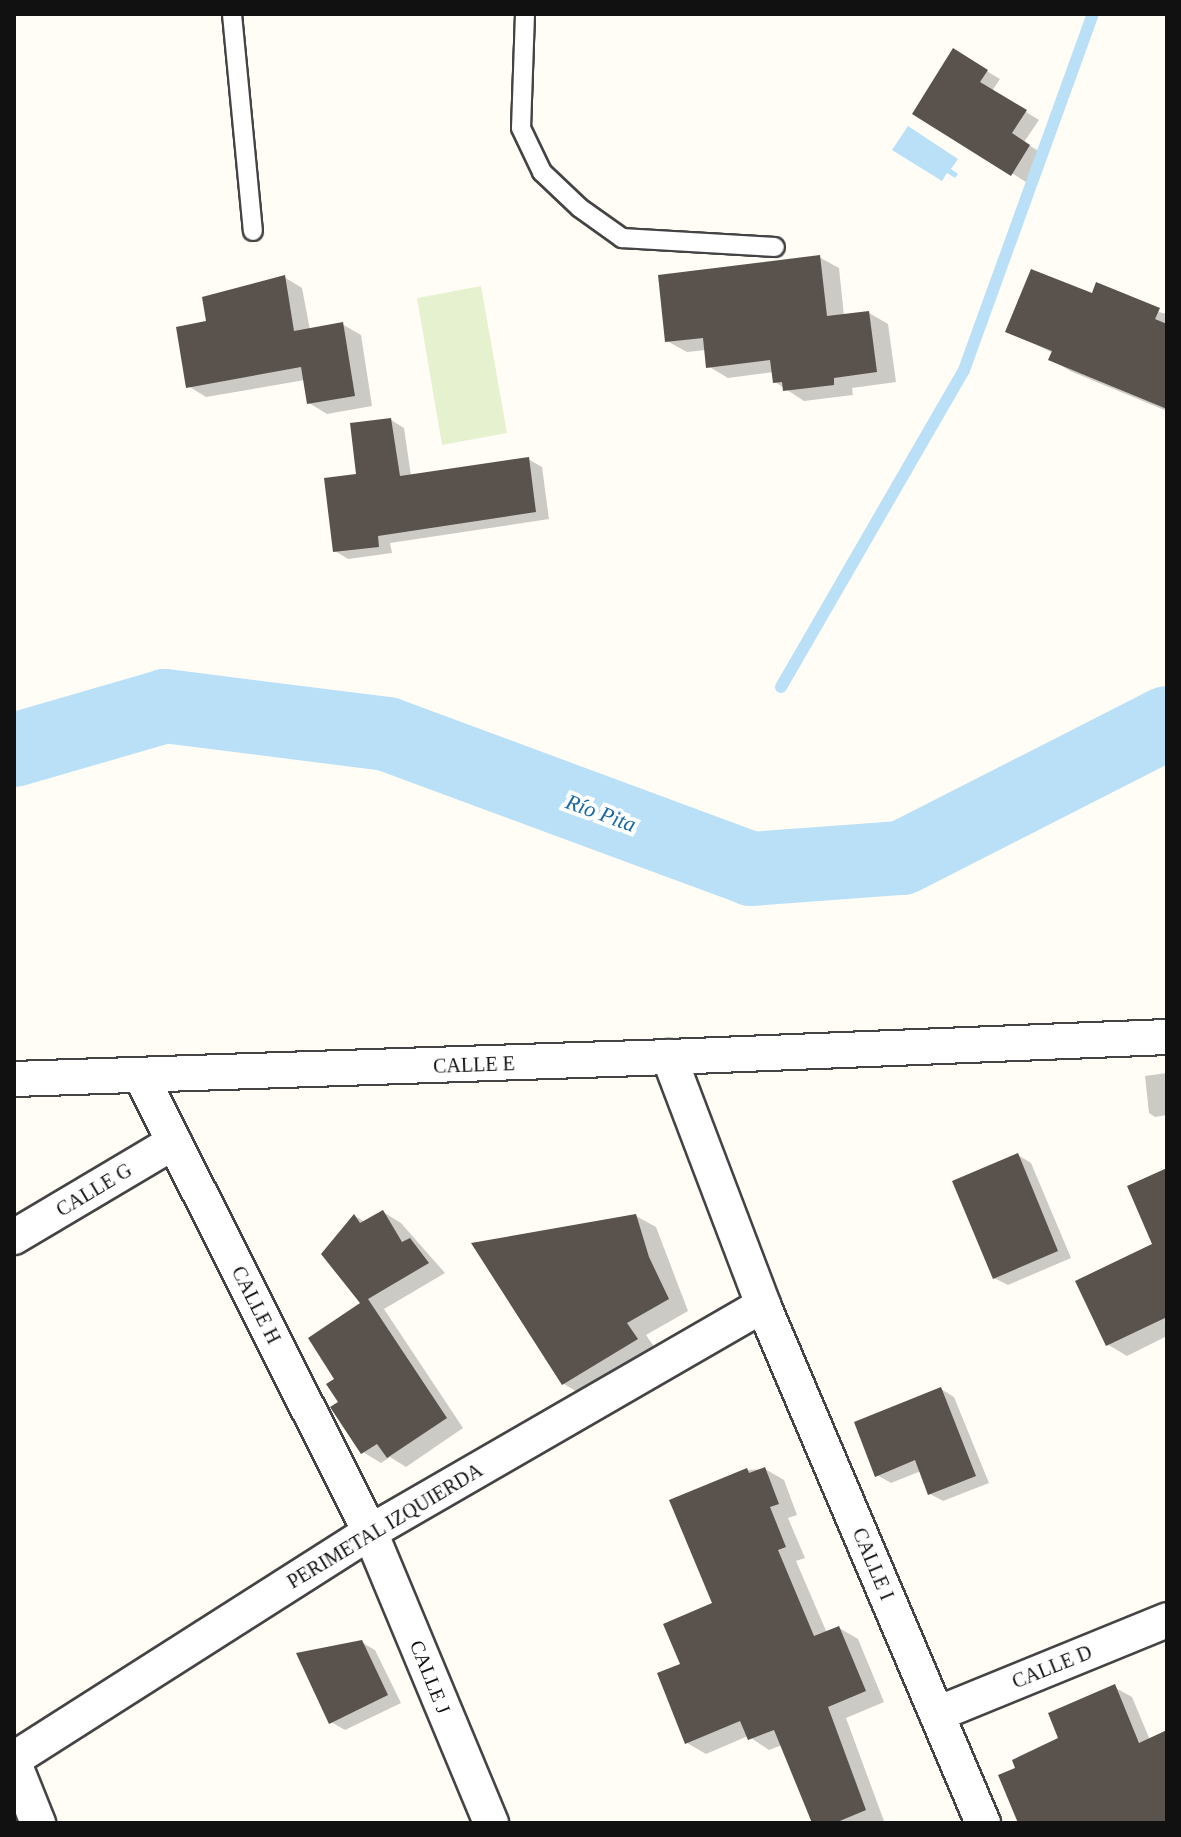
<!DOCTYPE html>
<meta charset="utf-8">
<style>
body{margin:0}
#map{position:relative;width:1181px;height:1837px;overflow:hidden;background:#fffdf5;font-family:"Times New Roman",serif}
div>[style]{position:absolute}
.pitch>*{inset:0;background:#e6f2cf}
.water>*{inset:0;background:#b9e0f7}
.shadow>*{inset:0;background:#0003}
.stream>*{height:12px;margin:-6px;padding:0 6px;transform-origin:6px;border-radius:6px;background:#b9e0f7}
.river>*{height:74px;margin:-37px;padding:0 37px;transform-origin:37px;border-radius:37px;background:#b9e0f7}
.building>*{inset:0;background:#5a524d}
.roads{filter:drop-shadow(2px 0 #444) drop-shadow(-2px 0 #444) drop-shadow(0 2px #444) drop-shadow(0 -2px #444)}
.lane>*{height:18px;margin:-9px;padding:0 9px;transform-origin:9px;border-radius:9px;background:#fff}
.street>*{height:34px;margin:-17px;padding:0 17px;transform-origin:17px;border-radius:17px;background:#fff}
span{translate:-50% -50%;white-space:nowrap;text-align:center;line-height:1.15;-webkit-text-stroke:8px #fff;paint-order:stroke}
.street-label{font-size:20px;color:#111}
.water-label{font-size:22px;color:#1768a6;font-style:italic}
.frame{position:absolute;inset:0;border:16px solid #111;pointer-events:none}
</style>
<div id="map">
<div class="pitch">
<div style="clip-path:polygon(481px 286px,507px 433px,442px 445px,417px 298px)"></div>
</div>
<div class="water">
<div style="clip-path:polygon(908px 126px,958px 159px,951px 169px,958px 174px,955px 178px,947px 173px,942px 181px,892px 150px)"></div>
</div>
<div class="shadow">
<div style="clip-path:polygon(953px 51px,1000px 79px,992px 91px,1039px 120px,1024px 142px,1043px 154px,1026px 182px,914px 113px)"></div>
<div style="clip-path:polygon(819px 257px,839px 268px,844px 316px,869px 313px,888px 324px,896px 382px,852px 388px,853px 395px,804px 401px,775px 382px,774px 372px,728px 378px,708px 366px,706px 350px,687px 352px,667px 341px)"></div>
<div style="clip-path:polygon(284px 277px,302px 288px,310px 330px,342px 324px,361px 335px,372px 406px,327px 414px,309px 403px,305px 380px,206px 397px,188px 386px,208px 322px)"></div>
<div style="clip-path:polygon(1093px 296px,1167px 314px,1167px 411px,1070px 371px,1050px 359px,1053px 353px,1008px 331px)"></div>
<div style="clip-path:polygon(391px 420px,404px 428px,411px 476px,528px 459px,542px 467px,549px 519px,390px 543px,392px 553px,348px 559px,335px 551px,358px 476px)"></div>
<div style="clip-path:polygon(1167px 1073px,1167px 1115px,1155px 1117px,1149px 1113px,1145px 1076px)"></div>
<div style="clip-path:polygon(1018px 1155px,1031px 1163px,1071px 1258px,1008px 1285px,994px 1278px)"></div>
<div style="clip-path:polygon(1167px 1170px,1167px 1336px,1127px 1356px,1107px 1344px,1155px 1245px)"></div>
<div style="clip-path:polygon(383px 1212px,401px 1223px,445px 1273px,384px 1309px,463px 1428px,406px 1467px,390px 1457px,381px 1463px,363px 1452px,336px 1379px,363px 1304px,355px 1216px,365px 1222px)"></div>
<div style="clip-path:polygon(636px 1216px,656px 1227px,688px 1311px,646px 1335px,657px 1351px,584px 1396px,564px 1384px)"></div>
<div style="clip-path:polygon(941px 1389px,954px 1397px,989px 1483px,943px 1501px,930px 1494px,921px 1471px,891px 1483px,877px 1475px)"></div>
<div style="clip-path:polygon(765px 1469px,784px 1480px,797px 1515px,788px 1518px,805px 1558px,796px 1561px,827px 1633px,839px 1628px,858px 1639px,884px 1702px,846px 1718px,884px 1821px,879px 1823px,814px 1823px,782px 1745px,769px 1750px,748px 1736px,706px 1754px,687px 1743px,682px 1665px,714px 1604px,747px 1470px)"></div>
<div style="clip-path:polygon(361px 1642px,375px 1650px,401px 1703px,345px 1730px,331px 1722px)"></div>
<div style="clip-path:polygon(1114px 1687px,1132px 1697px,1150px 1740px,1167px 1733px,1167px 1823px,1020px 1823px,1017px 1769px,1061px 1739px)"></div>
</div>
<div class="stream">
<div style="left:781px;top:687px;width:366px;rotate:-60deg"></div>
<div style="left:964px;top:370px;width:379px;rotate:-70.1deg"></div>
</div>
<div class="river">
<div style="left:14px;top:750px;width:157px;rotate:-16.2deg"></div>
<div style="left:165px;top:706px;width:224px;rotate:7.2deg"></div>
<div style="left:387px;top:734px;width:388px;rotate:20.3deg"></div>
<div style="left:751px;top:869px;width:151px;rotate:-4.2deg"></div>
<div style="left:902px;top:858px;width:297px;rotate:-27deg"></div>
</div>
<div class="building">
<div style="clip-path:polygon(953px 48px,988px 70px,980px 82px,1027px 110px,1012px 133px,1030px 145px,1011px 176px,912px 114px)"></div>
<div style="clip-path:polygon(820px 255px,827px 316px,869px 311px,877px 372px,834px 378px,834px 385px,783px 391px,782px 382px,773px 383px,770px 360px,706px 368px,703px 338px,665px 342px,658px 275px)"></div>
<div style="clip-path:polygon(1031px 269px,1092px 293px,1096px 282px,1160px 308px,1155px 319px,1167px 324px,1167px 409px,1048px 360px,1052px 351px,1005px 332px)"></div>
<div style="clip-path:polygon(285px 275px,294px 331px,343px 322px,355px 396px,307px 404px,301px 367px,186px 388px,176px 327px,206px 321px,202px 297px)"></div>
<div style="clip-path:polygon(391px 418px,400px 476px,529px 457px,536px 512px,378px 536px,379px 547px,333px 552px,324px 478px,356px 474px,350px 423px)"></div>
<div style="clip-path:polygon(1018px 1153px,1058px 1251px,993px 1279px,952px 1181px)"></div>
<div style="clip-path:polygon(1167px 1168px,1167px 1317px,1106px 1346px,1075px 1281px,1152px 1244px,1127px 1186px)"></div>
<div style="clip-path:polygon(383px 1210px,402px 1242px,410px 1238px,429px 1263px,368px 1299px,447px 1418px,387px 1458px,377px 1444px,361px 1454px,330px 1407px,338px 1402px,326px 1384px,334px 1379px,308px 1338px,360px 1303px,321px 1254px,354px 1214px,360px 1223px)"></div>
<div style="clip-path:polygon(636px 1214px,649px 1257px,669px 1299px,627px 1323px,638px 1339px,562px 1385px,471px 1243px)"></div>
<div style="clip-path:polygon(941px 1387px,976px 1476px,928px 1495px,915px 1460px,875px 1477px,854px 1422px)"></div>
<div style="clip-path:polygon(765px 1467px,779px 1504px,770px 1507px,786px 1547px,778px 1550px,814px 1636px,839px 1626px,866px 1691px,828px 1707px,866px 1810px,835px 1823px,812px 1823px,774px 1730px,748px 1740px,740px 1721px,685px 1744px,657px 1673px,680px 1664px,663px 1624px,712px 1603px,669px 1500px,747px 1468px,749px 1473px)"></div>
<div style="clip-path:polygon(362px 1640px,388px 1695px,329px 1724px,296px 1653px)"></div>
<div style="clip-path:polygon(1115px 1684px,1139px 1743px,1167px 1730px,1167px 1823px,1018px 1823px,998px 1775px,1015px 1768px,1012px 1760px,1058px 1738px,1048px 1713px)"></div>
</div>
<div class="roads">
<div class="lane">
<div style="left:232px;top:14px;width:218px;rotate:84.5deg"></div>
<div style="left:525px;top:14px;width:114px;rotate:92deg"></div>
<div style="left:521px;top:128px;width:49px;rotate:64.5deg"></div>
<div style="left:542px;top:172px;width:52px;rotate:43.5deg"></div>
<div style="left:580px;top:208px;width:52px;rotate:35.5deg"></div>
<div style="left:622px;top:238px;width:153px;rotate:3.4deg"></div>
</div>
<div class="street">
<div style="left:669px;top:1057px;width:498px;rotate:-2.3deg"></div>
<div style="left:142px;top:1078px;width:508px;rotate:63.33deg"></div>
<div style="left:370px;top:1532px;width:315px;rotate:67.4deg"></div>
<div style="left:14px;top:1079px;width:655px;rotate:-1.92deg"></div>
<div style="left:669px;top:1057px;width:265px;rotate:69.2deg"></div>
<div style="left:763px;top:1305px;width:563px;rotate:66.99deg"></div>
<div style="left:14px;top:1237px;width:186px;rotate:-30.7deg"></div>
<div style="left:937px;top:1714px;width:248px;rotate:-22.2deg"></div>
<div style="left:14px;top:1759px;width:422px;rotate:-32.5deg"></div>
<div style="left:370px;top:1532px;width:454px;rotate:-30deg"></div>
<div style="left:14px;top:1763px;width:65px;rotate:68.2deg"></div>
</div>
</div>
<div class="street-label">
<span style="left:474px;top:1065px;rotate:-2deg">CALLE E</span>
<span style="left:94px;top:1190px;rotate:-31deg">CALLE G</span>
<span style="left:256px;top:1305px;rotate:63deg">CALLE H</span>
<span style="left:385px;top:1526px;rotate:-31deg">PERIMETAL IZQUIERDA</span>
<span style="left:873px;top:1564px;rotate:67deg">CALLE I</span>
<span style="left:1052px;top:1667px;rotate:-22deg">CALLE D</span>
<span style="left:430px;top:1677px;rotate:68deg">CALLE J</span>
</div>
<div class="water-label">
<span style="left:601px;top:813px;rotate:20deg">Río Pita</span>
</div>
<div class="frame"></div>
</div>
